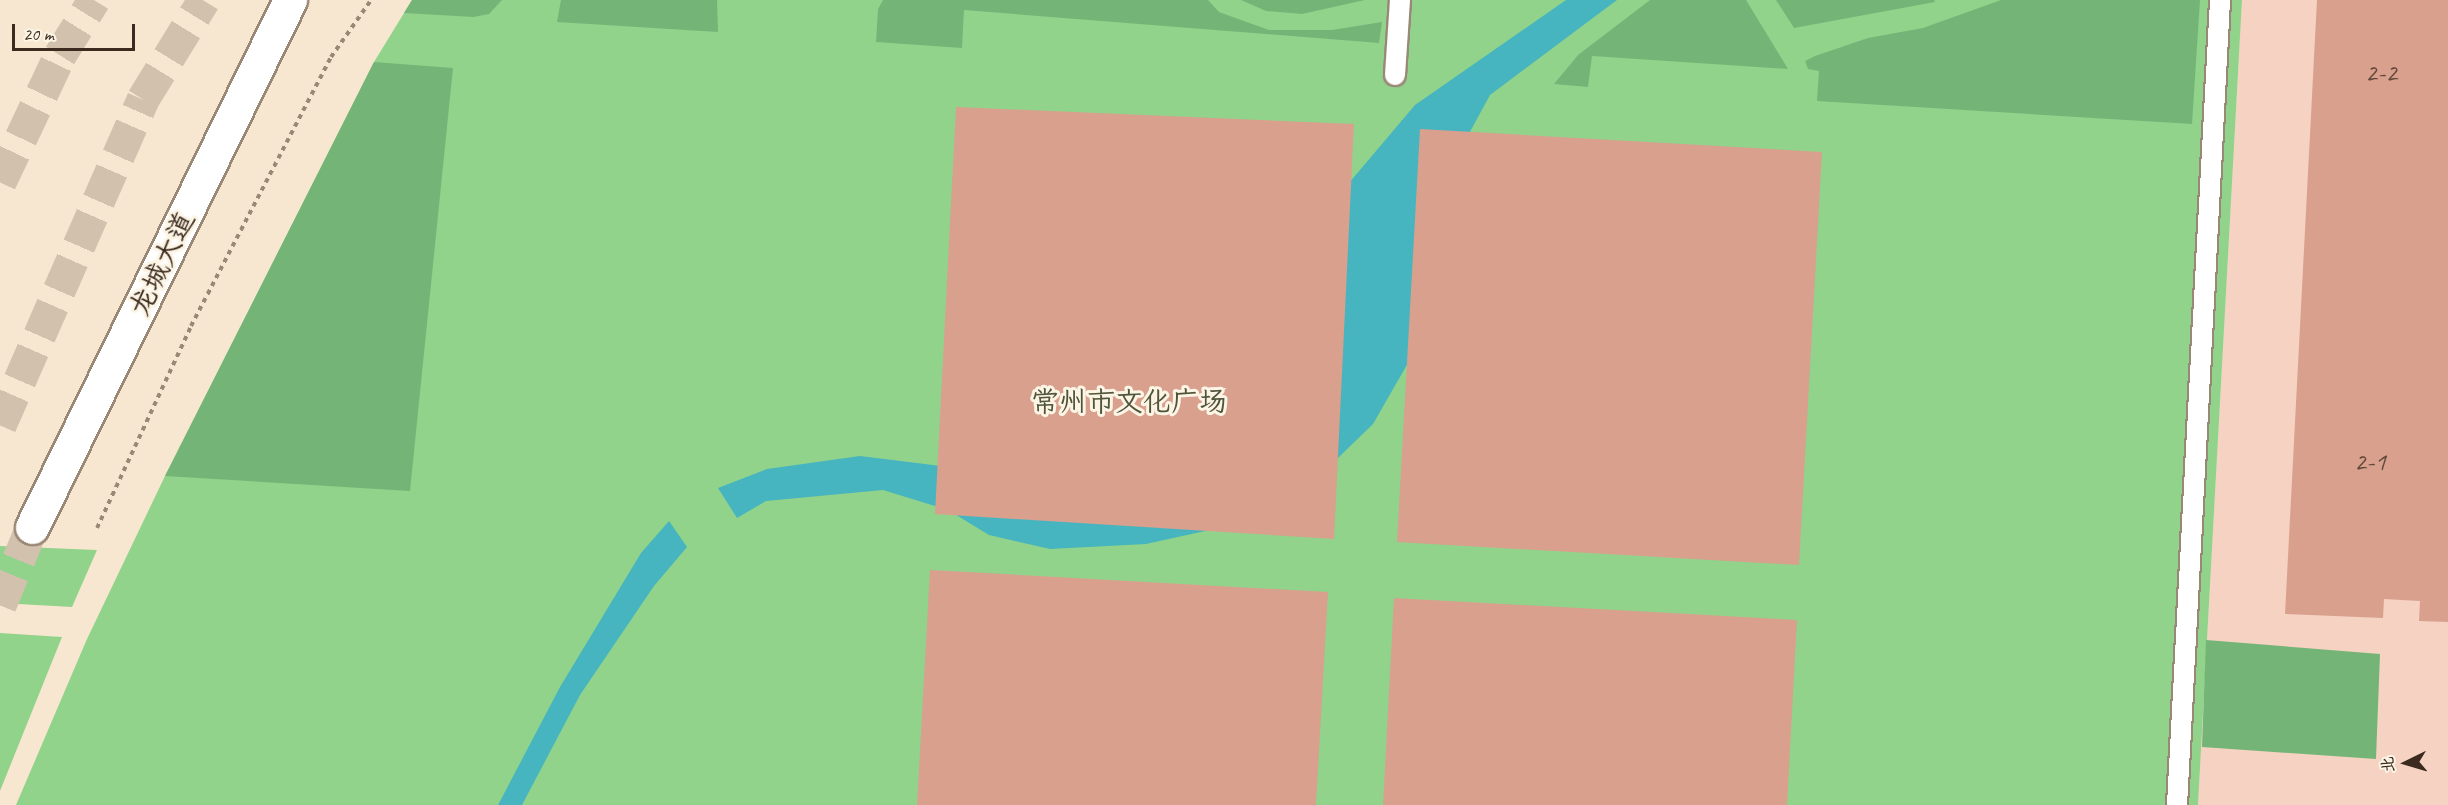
<!DOCTYPE html>
<meta charset="utf-8">
<style>
body{margin:0}
#map{position:relative;width:2448px;height:805px;overflow:hidden;background:#f8e7d0;font-family:Caveat,"LXGW WenKai TC",sans-serif}
div>[style]{position:absolute}
.built>*{inset:0;background:#f5d2c2}
.green>*{inset:0;background:#91d38b}
.forest>*{inset:0;background:#74b577}
.water>*{inset:0;background:#46b5bf}
.building>*{inset:0;background:#d9a08e}
.primary-tunnel>*{height:33px;margin-top:-16.5px;transform-origin:0;background:repeating-linear-gradient(90deg,#d2c1ac 0 33px,transparent 0 49px)}
.highway-tunnel>*{height:33px;margin-top:-16.5px;transform-origin:0;background:repeating-linear-gradient(90deg,#d2c1ac 0 33px,transparent 0 49px)}
.path>*{height:4px;margin-top:-2px;transform-origin:0;background:repeating-linear-gradient(90deg,#9a8877 0 4.5px,transparent 0 9px)}
.roads{filter:drop-shadow(2px 0 #9a8877) drop-shadow(-2px 0 #9a8877) drop-shadow(0 2px #9a8877) drop-shadow(0 -2px #9a8877)}
.lane>*{height:20px;margin:-10px;padding:0 10px;transform-origin:10px;border-radius:10px;background:#fff}
.primary>*{height:33px;margin:-16.5px;padding:0 16.5px;transform-origin:16.5px;border-radius:16.5px;background:#fff}
span{translate:-50% -50%;white-space:nowrap;text-align:center;line-height:1.15;-webkit-text-stroke:6px #fcf5e5;paint-order:stroke}
.number-label{font-size:26px;color:#62483a}
.number-label span{-webkit-text-stroke-width:0}
.street-label{font-size:28px;color:#3b2a1e}
.park-label{font-size:28px;color:#505439}
.north{position:absolute;left:2376px;top:733px;width:60px;height:60px;-webkit-text-stroke:4px #fcf5e5;paint-order:stroke;rotate:265deg;font-size:16px;font-weight:700;line-height:24px;text-align:center;color:#3b2a1e}
.north::after{content:'';display:block;margin:auto;width:21px;height:27px;background:#3b2a1e;clip-path:polygon(50% 0,100% 100%,50% 72%,0 100%)}
.scale{position:absolute;left:12px;top:24px;width:123px;height:27px;box-sizing:border-box;border:3px solid #3b2a1e;border-top:0;padding-left:8px;font-size:18px;line-height:21px;white-space:nowrap;color:#3b2a1e;-webkit-text-stroke:4px #fcf5e5;paint-order:stroke}
</style>
<div id="map">
<div class="built">
<div style="clip-path:polygon(2242px 0,2448px 0,2448px 805px,2198px 805px)"></div>
</div>
<div class="green">
<div style="clip-path:polygon(412px 0,2242px 0,2198px 805px,16px 805px,87px 639px,165px 476px,374px 62px)"></div>
<div style="clip-path:polygon(0 546px,97px 550px,72px 607px,0 603px)"></div>
<div style="clip-path:polygon(0 633px,62px 637px,0 791px)"></div>
</div>
<div class="forest">
<div style="clip-path:polygon(412px 0,502px 0,489px 14px,474px 17px,404px 13px)"></div>
<div style="clip-path:polygon(561px 0,717px 0,718px 32px,557px 22px)"></div>
<div style="clip-path:polygon(883px 0,1208px 0,1219px 12px,1269px 30px,1332px 30px,1382px 22px,1379px 43px,964px 10px,962px 48px,876px 42px,878px 9px)"></div>
<div style="clip-path:polygon(1241px 0,1365px 0,1302px 14px,1266px 11px)"></div>
<div style="clip-path:polygon(1650px 0,1746px 0,1788px 69px,1592px 56px,1588px 87px,1554px 84px,1578px 55px)"></div>
<div style="clip-path:polygon(1776px 0,1934px 0,1935px 2px,1794px 28px)"></div>
<div style="clip-path:polygon(2001px 0,2200px 0,2192px 124px,1817px 101px,1819px 71px,1808px 69px,1805px 61px,1815px 56px,1868px 38px,1923px 28px)"></div>
<div style="clip-path:polygon(374px 62px,453px 68px,410px 491px,165px 476px)"></div>
<div style="clip-path:polygon(2206px 640px,2380px 654px,2376px 759px,2202px 747px)"></div>
</div>
<div class="water">
<div style="clip-path:polygon(1566px 0,1617px 0,1490px 95px,1453px 163px,1416px 349px,1373px 424px,1305px 490px,1237px 524px,1146px 544px,1050px 549px,989px 535px,948px 510px,883px 490px,766px 501px,737px 518px,718px 488px,767px 469px,860px 456px,957px 468px,1332px 203px,1415px 105px)"></div>
<div style="clip-path:polygon(669px 521px,687px 547px,654px 586px,580px 695px,522px 805px,498px 805px,560px 687px,641px 553px)"></div>
</div>
<div class="building">
<div style="clip-path:polygon(2317px 0,2448px 0,2448px 622px,2419px 621px,2420px 601px,2384px 599px,2383px 618px,2285px 614px)"></div>
<div style="clip-path:polygon(956px 107px,1354px 124px,1334px 539px,935px 514px)"></div>
<div style="clip-path:polygon(1420px 129px,1822px 152px,1799px 565px,1397px 542px)"></div>
<div style="clip-path:polygon(930px 570px,1328px 592px,1316px 805px,917px 805px)"></div>
<div style="clip-path:polygon(1394px 598px,1797px 620px,1787px 805px,1383px 805px)"></div>
</div>
<div class="primary-tunnel">
<div style="left:0;top:605px;width:84px;rotate:-67.7deg"></div>
</div>
<div class="highway-tunnel">
<div style="left:0;top:182px;width:140px;rotate:-64.7deg"></div>
<div style="left:60px;top:55px;width:65px;rotate:-58.3deg"></div>
<div style="left:0;top:425px;width:356px;rotate:-66.3deg"></div>
<div style="left:143px;top:99px;width:116px;rotate:-58.4deg"></div>
</div>
<div class="path">
<div style="left:97px;top:528px;width:223px;rotate:-65deg"></div>
<div style="left:191px;top:326px;width:303px;rotate:-62.5deg"></div>
<div style="left:331px;top:57px;width:70px;rotate:-54.9deg"></div>
</div>
<div class="roads">
<div class="lane">
<div style="left:1395px;top:75px;width:75px;rotate:-86.2deg"></div>
<div style="left:2177px;top:805px;width:806px;rotate:-86.94deg"></div>
</div>
<div class="primary">
<div style="left:32px;top:527px;width:587px;rotate:-63.92deg"></div>
</div>
</div>
<div class="number-label">
<span style="left:2381px;top:73px">2-2</span>
<span style="left:2370px;top:462px">2-1</span>
</div>
<div class="street-label">
<span style="left:162px;top:264px;rotate:-64deg">龙城大道</span>
</div>
<div class="park-label">
<span style="left:1129px;top:402px">常州市文化广场</span>
</div>
<div class="north">北</div>
<div class="scale">20 m</div>
</div>
